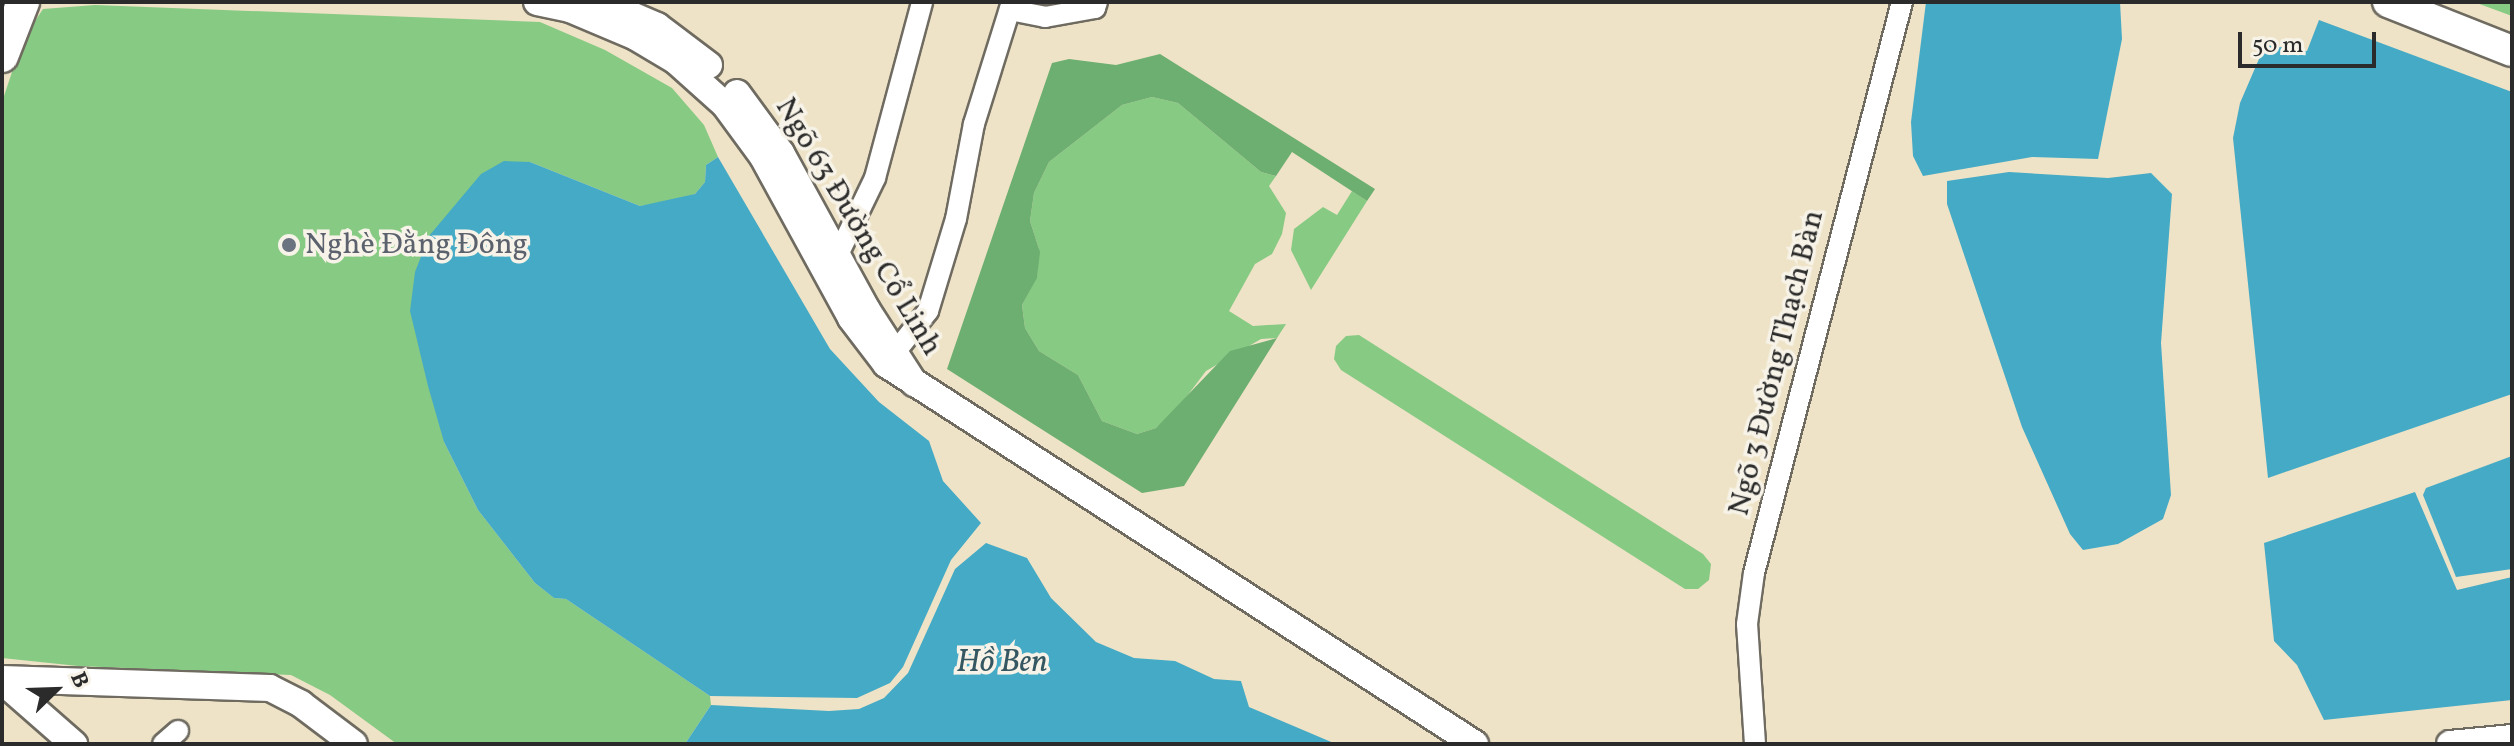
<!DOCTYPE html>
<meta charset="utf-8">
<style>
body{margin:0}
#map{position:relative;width:2514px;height:746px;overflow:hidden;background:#eee3c6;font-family:Vollkorn,serif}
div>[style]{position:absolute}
.green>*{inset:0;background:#87ca83}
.forest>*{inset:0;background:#6dae71}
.water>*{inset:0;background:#45aac5}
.roads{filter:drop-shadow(2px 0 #6f6b61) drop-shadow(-2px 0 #6f6b61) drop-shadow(0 2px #6f6b61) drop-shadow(0 -2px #6f6b61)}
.minor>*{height:20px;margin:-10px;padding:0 10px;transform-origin:10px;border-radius:10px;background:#fff}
.tertiary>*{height:26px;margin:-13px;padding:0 13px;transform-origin:13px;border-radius:13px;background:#fff}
.secondary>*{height:30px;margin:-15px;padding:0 15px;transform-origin:15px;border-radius:15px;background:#fff}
.primary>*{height:32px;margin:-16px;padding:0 16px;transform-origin:16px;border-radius:16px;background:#fff}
.dots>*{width:22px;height:22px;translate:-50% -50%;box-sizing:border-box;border:4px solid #f7f3e8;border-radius:50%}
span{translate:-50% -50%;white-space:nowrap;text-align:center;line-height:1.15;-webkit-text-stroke:7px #f7f3e8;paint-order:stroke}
.street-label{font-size:30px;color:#2b2b2b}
.worship-label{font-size:30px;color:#5b616d}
.left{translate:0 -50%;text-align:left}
.water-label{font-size:32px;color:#345761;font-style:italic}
.frame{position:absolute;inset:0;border:4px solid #2b2b2b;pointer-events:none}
.north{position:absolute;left:16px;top:650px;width:80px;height:80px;-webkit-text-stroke:6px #f7f3e8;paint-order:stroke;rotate:67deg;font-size:22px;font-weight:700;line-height:32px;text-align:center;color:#2b2b2b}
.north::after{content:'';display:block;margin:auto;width:28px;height:36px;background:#2b2b2b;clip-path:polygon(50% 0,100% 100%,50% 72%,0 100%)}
.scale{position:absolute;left:2238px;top:32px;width:138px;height:36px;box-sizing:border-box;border:4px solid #2b2b2b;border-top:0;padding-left:10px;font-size:24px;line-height:28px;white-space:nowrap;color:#2b2b2b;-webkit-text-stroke:6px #f7f3e8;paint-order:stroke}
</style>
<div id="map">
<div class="green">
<div style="clip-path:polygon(2474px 2px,2512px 2px,2512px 16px)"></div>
<div style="clip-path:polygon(95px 5px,540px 22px,605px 50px,672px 88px,704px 125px,718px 157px,706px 165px,705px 182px,695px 194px,679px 200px,640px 206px,530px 162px,444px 442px,478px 510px,535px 583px,554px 598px,566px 599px,710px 696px,711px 705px,685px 744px,397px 744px,330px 695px,291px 675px,78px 666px,2px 658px,2px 102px,23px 39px,43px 9px)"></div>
<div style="clip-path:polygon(1152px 97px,1178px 103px,1261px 172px,1276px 176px,1269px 186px,1286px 213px,1282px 234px,1272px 254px,1255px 264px,1229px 311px,1253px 326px,1286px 324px,1277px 338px,1261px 339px,1206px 371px,1175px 412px,1156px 428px,1137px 434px,1102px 421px,1078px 375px,1039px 351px,1025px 328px,1022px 305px,1037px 277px,1039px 249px,1030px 221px,1034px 193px,1049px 162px,1122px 105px)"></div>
<div style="clip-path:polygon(1352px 191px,1367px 201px,1311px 290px,1291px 250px,1294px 229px,1323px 207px,1337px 215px)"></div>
<div style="clip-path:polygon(1359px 335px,1703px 554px,1711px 564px,1709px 580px,1698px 589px,1685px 589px,1341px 370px,1334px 359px,1336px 346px,1346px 336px)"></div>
</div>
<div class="forest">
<div style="clip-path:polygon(1160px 54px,1375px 189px,1367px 201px,1292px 152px,1276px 176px,1261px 172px,1178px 103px,1152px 97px,1122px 105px,1049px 162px,1034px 193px,1030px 221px,1040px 252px,1037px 278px,1022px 305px,1025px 328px,1039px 351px,1078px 375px,1102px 421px,1137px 434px,1156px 428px,1230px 351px,1277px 338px,1184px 486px,1142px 493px,947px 369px,1052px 63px,1069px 59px,1116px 65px)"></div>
</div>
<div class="water">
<div style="clip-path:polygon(1926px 2px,2120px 2px,2122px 39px,2098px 159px,2032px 157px,1923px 176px,1913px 156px,1911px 122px)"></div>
<div style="clip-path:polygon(2319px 20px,2512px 92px,2512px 394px,2268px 478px,2233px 138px,2240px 103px,2265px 45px,2307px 51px)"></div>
<div style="clip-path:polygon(718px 157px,830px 349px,879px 402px,929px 441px,943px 481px,981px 523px,951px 560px,903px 667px,890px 683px,857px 698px,710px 696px,566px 599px,554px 598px,535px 583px,478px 510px,444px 442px,428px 386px,410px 311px,415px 272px,429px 236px,481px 174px,504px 161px,530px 162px,640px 206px,695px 194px,705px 182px,706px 165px)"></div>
<div style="clip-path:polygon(2009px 172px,2108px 178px,2151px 173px,2172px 194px,2161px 343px,2171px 495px,2163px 519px,2118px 544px,2083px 550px,2070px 534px,2022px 427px,1947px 204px,1947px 181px)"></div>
<div style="clip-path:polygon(2512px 456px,2512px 569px,2456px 577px,2423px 495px,2426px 488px)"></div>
<div style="clip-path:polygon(2415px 492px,2457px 590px,2512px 577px,2512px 700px,2324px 720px,2297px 665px,2274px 641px,2264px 543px)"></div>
<div style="clip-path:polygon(986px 543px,1027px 558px,1051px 598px,1096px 642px,1134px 658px,1175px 661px,1214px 679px,1241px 681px,1249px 707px,1336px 744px,685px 744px,711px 705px,829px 711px,859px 709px,884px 698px,908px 673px,955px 569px)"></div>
</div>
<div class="roads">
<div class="minor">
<div style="left:1010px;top:10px;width:36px;rotate:11deg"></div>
<div style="left:1045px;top:17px;width:51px;rotate:-10.2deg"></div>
<div style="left:1095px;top:8px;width:6px;rotate:-72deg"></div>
<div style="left:833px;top:265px;width:97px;rotate:-64.2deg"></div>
<div style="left:875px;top:178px;width:182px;rotate:-75deg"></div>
<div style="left:888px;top:361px;width:64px;rotate:-51.3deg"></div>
<div style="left:928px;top:311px;width:96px;rotate:-73.1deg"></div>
<div style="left:956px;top:219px;width:97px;rotate:-79.3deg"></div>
<div style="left:974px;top:124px;width:128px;rotate:-72.7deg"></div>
<div style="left:163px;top:744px;width:20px;rotate:-41deg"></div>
<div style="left:1755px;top:744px;width:120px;rotate:-93.8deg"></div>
<div style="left:1747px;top:624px;width:51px;rotate:-82.2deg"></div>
<div style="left:1754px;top:573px;width:590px;rotate:-75.47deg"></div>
</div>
<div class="tertiary">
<div style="left:537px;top:2px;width:34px;rotate:12deg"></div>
<div style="left:570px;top:9px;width:72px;rotate:23deg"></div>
<div style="left:636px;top:37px;width:47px;rotate:31deg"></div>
<div style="left:676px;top:61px;width:66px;rotate:41.9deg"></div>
<div style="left:725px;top:105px;width:64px;rotate:53.8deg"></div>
<div style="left:763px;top:157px;width:183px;rotate:61.3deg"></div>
<div style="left:851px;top:318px;width:58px;rotate:52.7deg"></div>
<div style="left:886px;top:364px;width:701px;rotate:32.83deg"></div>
<div style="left:601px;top:2px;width:61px;rotate:23.2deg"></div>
<div style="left:657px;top:26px;width:65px;rotate:36.9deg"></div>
<div style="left:737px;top:93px;width:74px;rotate:53.7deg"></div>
<div style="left:781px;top:153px;width:179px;rotate:61.3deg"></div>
<div style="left:867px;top:310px;width:87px;rotate:57.2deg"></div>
<div style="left:2px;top:679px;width:268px;rotate:1.9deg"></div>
<div style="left:270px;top:688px;width:35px;rotate:27deg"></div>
<div style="left:301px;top:704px;width:66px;rotate:37deg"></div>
<div style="left:2px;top:681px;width:96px;rotate:41.2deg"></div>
<div style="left:2450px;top:744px;width:62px;rotate:-5.5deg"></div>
</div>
<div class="secondary">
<div style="left:2388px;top:2px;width:133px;rotate:21.6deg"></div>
</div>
<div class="primary">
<div style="left:2px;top:56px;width:58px;rotate:-68.7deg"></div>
</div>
</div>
<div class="dots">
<div style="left:289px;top:245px;background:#6b7280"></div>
</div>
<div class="street-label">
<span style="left:858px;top:227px;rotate:59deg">Ngõ 63 Đường Cổ Linh</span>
<span style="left:1777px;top:363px;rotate:-76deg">Ngõ 3 Đường Thạch Bàn</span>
</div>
<div class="worship-label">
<span class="left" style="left:305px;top:245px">Nghè Đằng Đông</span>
</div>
<div class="water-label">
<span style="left:1002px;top:663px">Hồ Ben</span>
</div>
<div class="frame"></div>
<div class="north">B</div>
<div class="scale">50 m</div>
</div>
